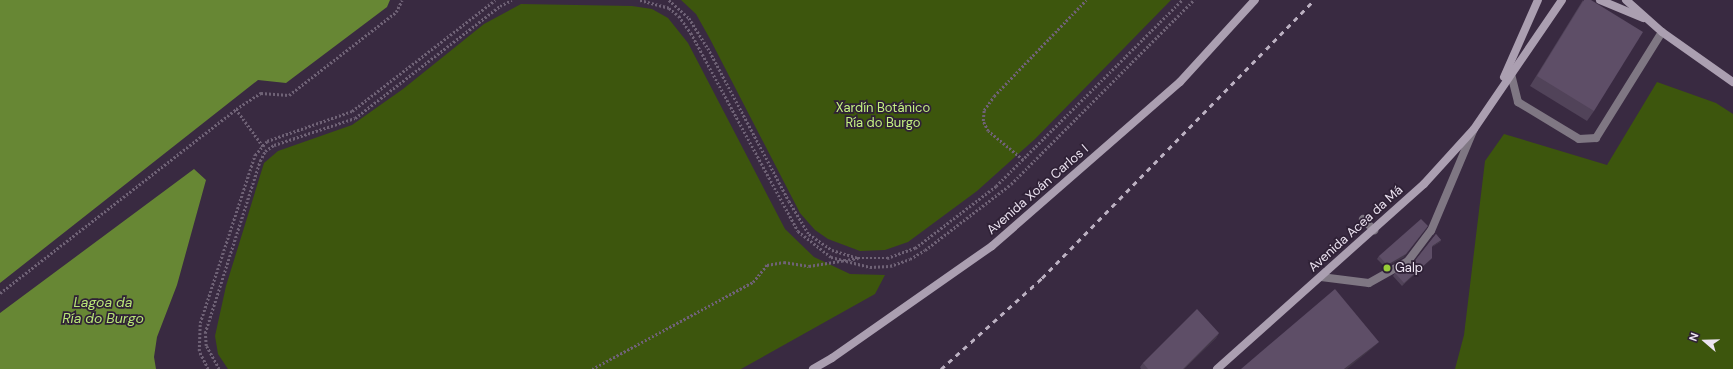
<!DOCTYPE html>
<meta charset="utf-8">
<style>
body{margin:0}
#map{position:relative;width:1733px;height:369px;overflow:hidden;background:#392a41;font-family:"DM Sans",sans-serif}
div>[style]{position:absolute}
.green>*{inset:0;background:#3d560d}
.water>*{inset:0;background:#678734}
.path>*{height:2.5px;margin-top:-1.25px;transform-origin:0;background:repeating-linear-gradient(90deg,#6f6276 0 2px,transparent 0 4px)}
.lane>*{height:8px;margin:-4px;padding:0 4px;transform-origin:4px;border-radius:4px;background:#7f7783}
.street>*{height:8px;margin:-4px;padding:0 4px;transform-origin:4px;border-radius:4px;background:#7f7783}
.secondary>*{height:8px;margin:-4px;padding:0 4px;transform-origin:4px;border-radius:4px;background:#ab9fb1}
.rail>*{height:3px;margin-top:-1.5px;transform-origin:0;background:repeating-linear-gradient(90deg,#bcb1c2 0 5px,transparent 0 10px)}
.wall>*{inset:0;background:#514359}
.shaded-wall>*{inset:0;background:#423748}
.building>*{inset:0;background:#5e4e67}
.dots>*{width:11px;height:11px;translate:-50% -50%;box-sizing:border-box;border:2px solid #2f2136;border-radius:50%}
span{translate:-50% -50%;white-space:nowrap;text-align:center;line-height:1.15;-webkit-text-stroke:3.5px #2f2136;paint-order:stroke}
.park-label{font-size:13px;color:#c4f182}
.street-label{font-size:13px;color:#ece3f1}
.poi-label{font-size:13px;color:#ece3f1}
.left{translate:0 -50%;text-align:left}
.water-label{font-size:14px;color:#b9e678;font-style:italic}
.north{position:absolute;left:1685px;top:321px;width:40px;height:40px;-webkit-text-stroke:3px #2f2136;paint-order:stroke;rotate:290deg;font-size:11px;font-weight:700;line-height:16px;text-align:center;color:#ece3f1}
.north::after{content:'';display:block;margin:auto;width:14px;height:18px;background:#ece3f1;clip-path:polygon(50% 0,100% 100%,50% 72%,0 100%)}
</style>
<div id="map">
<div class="green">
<div style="clip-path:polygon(681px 0,1171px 0,1035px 139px,977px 191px,908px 242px,885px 250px,860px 251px,828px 239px,815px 230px,800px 213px,710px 39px,696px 14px)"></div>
<div style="clip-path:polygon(521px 4px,632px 6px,652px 9px,668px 18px,688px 43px,785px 229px,814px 257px,850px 274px,885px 275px,875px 294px,741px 369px,228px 369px,218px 354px,215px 336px,226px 286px,264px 163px,278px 151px,352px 125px,403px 89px,484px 24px)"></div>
<div style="clip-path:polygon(1657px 82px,1716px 103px,1733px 114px,1733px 369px,1455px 369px,1464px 335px,1485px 161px,1504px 134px,1607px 165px)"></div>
</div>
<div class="water">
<div style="clip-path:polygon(0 0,390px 0,387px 7px,286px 83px,258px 80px,0 283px)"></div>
<div style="clip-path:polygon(194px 169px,206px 180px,177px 285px,157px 337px,154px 357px,156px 369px,0 369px,0 313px)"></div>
</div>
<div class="path">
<div style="left:640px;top:0;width:30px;rotate:15deg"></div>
<div style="left:669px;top:8px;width:13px;rotate:39deg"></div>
<div style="left:679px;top:16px;width:21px;rotate:55deg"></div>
<div style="left:691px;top:33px;width:225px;rotate:61.6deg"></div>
<div style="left:798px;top:231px;width:42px;rotate:38.2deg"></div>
<div style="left:831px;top:257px;width:40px;rotate:14.4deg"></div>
<div style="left:870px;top:267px;width:20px;rotate:-3deg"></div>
<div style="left:890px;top:266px;width:21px;rotate:-19deg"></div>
<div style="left:910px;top:259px;width:17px;rotate:-31deg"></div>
<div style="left:925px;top:250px;width:108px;rotate:-37.5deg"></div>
<div style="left:1011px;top:184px;width:260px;rotate:-45.2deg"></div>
<div style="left:669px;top:0;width:27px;rotate:42deg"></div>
<div style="left:689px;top:18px;width:36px;rotate:58deg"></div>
<div style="left:708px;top:48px;width:173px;rotate:62.1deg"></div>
<div style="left:789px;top:201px;width:39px;rotate:59deg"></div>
<div style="left:809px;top:234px;width:28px;rotate:35deg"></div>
<div style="left:832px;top:250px;width:27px;rotate:17deg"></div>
<div style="left:858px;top:258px;width:29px"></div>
<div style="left:887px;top:258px;width:30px;rotate:-20deg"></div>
<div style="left:915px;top:248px;width:102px;rotate:-37.4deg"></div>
<div style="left:996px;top:186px;width:263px;rotate:-45deg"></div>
<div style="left:236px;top:109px;width:46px;rotate:53.9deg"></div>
<div style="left:1023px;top:160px;width:45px;rotate:-140.4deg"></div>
<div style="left:988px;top:131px;width:11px;rotate:-117deg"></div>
<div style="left:983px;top:121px;width:11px;rotate:-85deg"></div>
<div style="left:984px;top:110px;width:17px;rotate:-54deg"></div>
<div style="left:994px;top:96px;width:133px;rotate:-46.2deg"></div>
<div style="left:0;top:293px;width:299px;rotate:-37.9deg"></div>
<div style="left:236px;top:109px;width:30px;rotate:-33deg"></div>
<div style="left:261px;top:93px;width:28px;rotate:4deg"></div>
<div style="left:289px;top:95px;width:135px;rotate:-37.8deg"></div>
<div style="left:396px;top:12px;width:13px;rotate:-63deg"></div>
<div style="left:208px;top:369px;width:20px;rotate:-117deg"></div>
<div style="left:199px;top:351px;width:28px;rotate:-88deg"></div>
<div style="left:200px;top:323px;width:177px;rotate:-71.9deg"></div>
<div style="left:255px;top:155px;width:18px;rotate:-49deg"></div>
<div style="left:267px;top:141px;width:90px;rotate:-19.4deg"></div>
<div style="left:352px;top:111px;width:181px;rotate:-37.8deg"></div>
<div style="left:219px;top:369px;width:26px;rotate:-119deg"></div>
<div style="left:206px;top:346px;width:13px;rotate:-94deg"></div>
<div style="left:205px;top:333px;width:181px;rotate:-72.3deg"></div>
<div style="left:260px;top:161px;width:11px;rotate:-63deg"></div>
<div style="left:265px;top:151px;width:11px;rotate:-34deg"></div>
<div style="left:274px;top:145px;width:85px;rotate:-18.4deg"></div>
<div style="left:355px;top:118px;width:183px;rotate:-37.7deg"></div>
<div style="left:500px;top:6px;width:13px;rotate:-27deg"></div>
<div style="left:592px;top:369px;width:183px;rotate:-28.4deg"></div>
<div style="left:753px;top:282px;width:22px;rotate:-51deg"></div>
<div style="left:767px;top:265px;width:17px;rotate:-10deg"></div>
<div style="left:784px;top:262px;width:25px;rotate:9deg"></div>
<div style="left:809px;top:266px;width:50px;rotate:-9.3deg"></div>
</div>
<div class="lane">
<div style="left:1363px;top:219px;width:16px;rotate:45deg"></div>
<div style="left:1321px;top:277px;width:48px;rotate:7.1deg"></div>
<div style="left:1369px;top:283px;width:45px;rotate:-29.4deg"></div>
<div style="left:1408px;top:261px;width:38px;rotate:-53deg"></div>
<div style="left:1431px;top:231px;width:108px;rotate:-67.2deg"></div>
</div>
<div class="street">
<div style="left:1511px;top:74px;width:29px;rotate:76deg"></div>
<div style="left:1518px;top:102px;width:71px;rotate:31.2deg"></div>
<div style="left:1579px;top:139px;width:17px;rotate:-3deg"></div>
<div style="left:1596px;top:138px;width:125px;rotate:-58.1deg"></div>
</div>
<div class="secondary">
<div style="left:1600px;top:0;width:47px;rotate:22.7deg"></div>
<div style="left:1626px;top:0;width:48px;rotate:41.6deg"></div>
<div style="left:1662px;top:32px;width:87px;rotate:35.2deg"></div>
<div style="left:1504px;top:77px;width:84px;rotate:-66.2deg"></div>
<div style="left:813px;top:369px;width:22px;rotate:-30deg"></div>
<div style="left:832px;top:358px;width:195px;rotate:-35deg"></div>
<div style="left:992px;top:246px;width:249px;rotate:-41.1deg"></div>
<div style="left:1180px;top:82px;width:111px;rotate:-47.6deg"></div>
<div style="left:1217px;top:369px;width:278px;rotate:-41.8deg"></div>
<div style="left:1424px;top:184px;width:74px;rotate:-47.7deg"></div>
<div style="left:1474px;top:129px;width:156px;rotate:-55.7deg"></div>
</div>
<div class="rail">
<div style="left:941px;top:369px;width:136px;rotate:-42deg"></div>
<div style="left:1042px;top:278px;width:389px;rotate:-45.6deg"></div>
</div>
<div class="wall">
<div style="clip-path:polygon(1583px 0,1594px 111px,1587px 121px,1530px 86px)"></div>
<div style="clip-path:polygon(1436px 234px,1441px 240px,1440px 242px,1432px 247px,1432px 258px,1430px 260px,1402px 286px,1393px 276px,1395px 273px,1414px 262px)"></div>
<div style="clip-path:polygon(1379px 256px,1404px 257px,1385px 267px,1377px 259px)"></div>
<div style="clip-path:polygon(1219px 333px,1216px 338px,1184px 369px,1141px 369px,1140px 367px,1143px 363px)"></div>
</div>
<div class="shaded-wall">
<div style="clip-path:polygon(1428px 226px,1404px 257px,1385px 267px,1387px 265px)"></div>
<div style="clip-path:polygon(1441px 240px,1440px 242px,1430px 248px,1432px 246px)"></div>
<div style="clip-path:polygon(1432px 258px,1430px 260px,1402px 286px,1404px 283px)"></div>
<div style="clip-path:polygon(1219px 333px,1216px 338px,1184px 369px,1183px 369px)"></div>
<div style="clip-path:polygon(1379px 342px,1375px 346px,1347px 369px,1344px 369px)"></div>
</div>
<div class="building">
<div style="clip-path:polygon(1584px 0,1591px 0,1643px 32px,1594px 111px,1537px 76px)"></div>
<div style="clip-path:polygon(1421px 219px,1428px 226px,1406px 254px,1387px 265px,1379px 256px)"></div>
<div style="clip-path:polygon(1436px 234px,1441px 240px,1432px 246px,1432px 258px,1404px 283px,1395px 273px,1414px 262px)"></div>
<div style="clip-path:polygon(1335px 289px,1379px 342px,1344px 369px,1241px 369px)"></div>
<div style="clip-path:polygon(1197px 309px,1219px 333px,1183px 369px,1148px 369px,1143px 363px)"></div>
</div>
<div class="dots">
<div style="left:1387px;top:268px;background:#97cc38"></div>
</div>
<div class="park-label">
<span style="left:883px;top:116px">Xardín Botánico<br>Ría do Burgo</span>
</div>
<div class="street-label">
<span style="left:1038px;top:190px;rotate:-41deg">Avenida Xoán Carlos I</span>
<span style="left:1356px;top:229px;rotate:-42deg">Avenida Acea da Má</span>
</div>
<div class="poi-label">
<span class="left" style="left:1395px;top:268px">Galp</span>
</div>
<div class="water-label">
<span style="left:103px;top:310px">Lagoa da<br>Ría do Burgo</span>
</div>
<div class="north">N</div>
</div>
